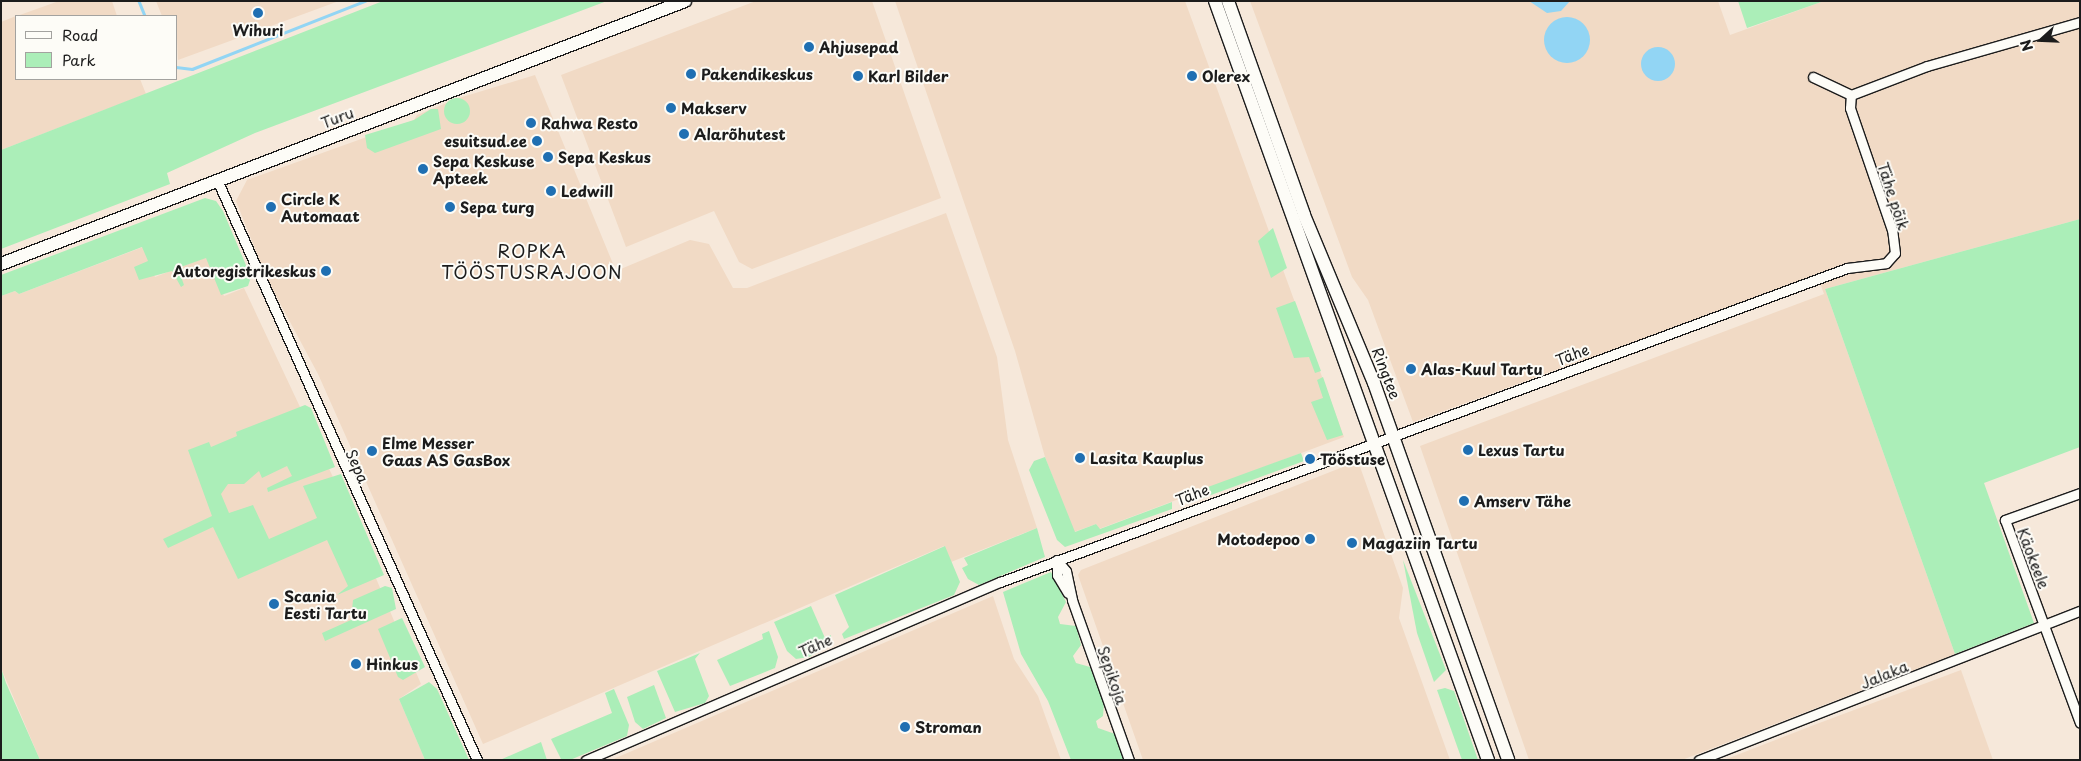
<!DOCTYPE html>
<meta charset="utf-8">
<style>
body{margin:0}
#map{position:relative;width:2081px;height:761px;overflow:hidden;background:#f6e8da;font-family:"Playpen Sans",sans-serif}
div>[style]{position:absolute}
.built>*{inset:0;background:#f1dac5}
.green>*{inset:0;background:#abeeb8}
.round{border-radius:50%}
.water>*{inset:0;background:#92d5f4}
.stream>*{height:2.5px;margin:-1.25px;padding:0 1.25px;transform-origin:1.25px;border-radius:1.25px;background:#92d5f4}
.roads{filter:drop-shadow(1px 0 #1c1c1c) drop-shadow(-1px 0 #1c1c1c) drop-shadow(0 1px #1c1c1c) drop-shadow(0 -1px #1c1c1c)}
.street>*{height:9px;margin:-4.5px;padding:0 4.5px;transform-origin:4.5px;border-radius:4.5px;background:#fdfcf7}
.secondary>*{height:12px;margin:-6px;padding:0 6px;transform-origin:6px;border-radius:6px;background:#fdfcf7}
.dots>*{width:14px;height:14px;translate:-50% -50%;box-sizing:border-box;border:2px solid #fdfcf7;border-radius:50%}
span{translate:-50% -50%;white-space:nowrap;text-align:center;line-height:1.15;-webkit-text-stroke:4px #fdfcf7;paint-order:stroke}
.poi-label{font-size:15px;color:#1c1c1c;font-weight:700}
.left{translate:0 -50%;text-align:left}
.right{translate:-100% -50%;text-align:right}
.street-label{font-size:15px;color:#1c1c1c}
.quarter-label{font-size:18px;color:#1c1c1c;letter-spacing:1px}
.frame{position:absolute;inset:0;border:2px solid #1c1c1c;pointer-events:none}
.legend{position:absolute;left:15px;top:15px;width:162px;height:65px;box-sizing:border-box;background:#fdfcf7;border:1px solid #a3a29f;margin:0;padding:6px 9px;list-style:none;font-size:15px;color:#1c1c1c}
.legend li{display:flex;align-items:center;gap:10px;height:25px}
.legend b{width:25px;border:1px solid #a3a29f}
.north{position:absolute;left:2016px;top:15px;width:50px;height:50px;-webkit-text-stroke:4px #fdfcf7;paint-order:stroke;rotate:250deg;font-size:14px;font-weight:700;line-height:20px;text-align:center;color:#1c1c1c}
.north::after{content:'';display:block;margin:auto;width:18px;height:22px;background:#1c1c1c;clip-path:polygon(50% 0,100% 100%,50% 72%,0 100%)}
</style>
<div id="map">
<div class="built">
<div style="clip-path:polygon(59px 1px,112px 1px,117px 16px,17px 16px)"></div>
<div style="clip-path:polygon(156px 1px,339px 1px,178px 60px,176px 16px,162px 16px)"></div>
<div style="clip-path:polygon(756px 1px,872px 1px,941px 198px,752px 269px,739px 262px,714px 211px,626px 247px,561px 75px)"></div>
<div style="clip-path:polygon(895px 1px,1185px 1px,1344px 437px,1099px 529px,1096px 524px,1074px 532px,1045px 457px,1015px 351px)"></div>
<div style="clip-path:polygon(1250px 1px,1718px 1px,1730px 35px,1824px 1px,2080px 1px,2080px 219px,1825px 289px,1955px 654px,1682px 760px,1529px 760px,1420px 446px,1824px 294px,1817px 275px,1413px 422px,1368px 300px,1352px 277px)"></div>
<div style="clip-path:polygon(16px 16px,16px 79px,140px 79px,146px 94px,1px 150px,1px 22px)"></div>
<div style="clip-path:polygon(535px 75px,616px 271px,690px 240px,709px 244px,733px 288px,747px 288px,946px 213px,997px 357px,1008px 440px,1037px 528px,951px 562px,944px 546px,483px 744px,318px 374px,267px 279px,236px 201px,247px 180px,414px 120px,417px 115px,459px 98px)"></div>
<div style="clip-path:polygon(143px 247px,155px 277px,206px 257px,224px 296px,244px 288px,332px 475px,421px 684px,399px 699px,425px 760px,40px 760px,1px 668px,1px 296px,15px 291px,19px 294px)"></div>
<div style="clip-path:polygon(1358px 461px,1403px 588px,1399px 618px,1450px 760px,1143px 760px,1078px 575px,1081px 570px)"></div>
<div style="clip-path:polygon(993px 596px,1014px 659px,1038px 696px,1061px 760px,611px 760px)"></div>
<div style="clip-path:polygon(1961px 670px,1993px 760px,1724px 760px,1814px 725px)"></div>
</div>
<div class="green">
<div style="clip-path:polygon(383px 1px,607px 1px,255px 133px,167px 173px,170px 184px,1px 249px,1px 150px)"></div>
<div style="clip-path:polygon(1738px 1px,1824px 1px,1747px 28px)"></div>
<div class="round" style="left:444px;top:98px;width:26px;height:26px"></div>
<div style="clip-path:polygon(431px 109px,438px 109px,441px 129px,375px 153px,367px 148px,365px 135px,414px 120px)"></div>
<div style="clip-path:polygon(205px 198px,216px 201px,223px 211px,251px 277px,248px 286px,221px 295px,206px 258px,178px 268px,184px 285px,181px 287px,172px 271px,139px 280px,134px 267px,148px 261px,142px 247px,19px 294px,15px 291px,1px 296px,1px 275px)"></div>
<div style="clip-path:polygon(2080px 219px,2080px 447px,1984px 483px,2034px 623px,1955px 654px,1825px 289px)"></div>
<div style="clip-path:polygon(1273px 228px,1287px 268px,1271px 278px,1258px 241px)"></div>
<div style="clip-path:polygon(1295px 301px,1321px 371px,1315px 373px,1309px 357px,1294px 358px,1276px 308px)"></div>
<div style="clip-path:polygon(1323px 377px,1343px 435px,1327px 440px,1311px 402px,1323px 398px,1317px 380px)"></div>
<div style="clip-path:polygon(305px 405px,311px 408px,335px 467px,268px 492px,267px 488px,292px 476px,287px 466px,262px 478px,259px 471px,244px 484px,228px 484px,221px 494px,229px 513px,253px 505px,269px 539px,317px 518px,303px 486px,341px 474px,384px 575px,337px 595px,348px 586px,327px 540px,238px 579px,213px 527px,168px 548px,163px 539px,212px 516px,188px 450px,209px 442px,211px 447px,237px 436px,236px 432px)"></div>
<div style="clip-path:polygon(1301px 453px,1304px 461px,1200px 499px,1197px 491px)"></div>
<div style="clip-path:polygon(1045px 457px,1075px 532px,1096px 524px,1100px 529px,1172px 502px,1172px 509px,1065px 547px,1057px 540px,1029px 470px,1034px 461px)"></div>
<div style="clip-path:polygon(1037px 528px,1045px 557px,979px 585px,968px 579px,962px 568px,968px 565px,964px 558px)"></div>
<div style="clip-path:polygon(945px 546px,960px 582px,954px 595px,844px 639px,842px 634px,849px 627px,835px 595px)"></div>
<div style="clip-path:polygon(1403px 560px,1446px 670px,1434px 682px,1417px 633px)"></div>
<div style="clip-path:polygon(1051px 572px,1066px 602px,1058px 617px,1060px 624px,1076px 626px,1081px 645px,1073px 656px,1076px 663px,1090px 667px,1104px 703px,1103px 716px,1096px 721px,1098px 728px,1115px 734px,1124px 760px,1071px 760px,1048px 701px,1021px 654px,1003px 592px)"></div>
<div style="clip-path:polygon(385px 586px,392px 588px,396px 609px,325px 641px,322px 633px,351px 620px,353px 600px)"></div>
<div style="clip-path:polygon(811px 606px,825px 638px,831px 635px,831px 644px,809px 657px,796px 659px,787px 651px,774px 622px)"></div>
<div style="clip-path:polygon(402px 618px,425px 667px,403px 680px,398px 677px,378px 629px)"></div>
<div style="clip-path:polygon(769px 631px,778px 657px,775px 668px,730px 686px,717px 660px,763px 639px,762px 634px)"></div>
<div style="clip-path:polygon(700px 653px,695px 659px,709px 696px,705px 703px,675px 712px,657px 671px)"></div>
<div style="clip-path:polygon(1px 668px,6px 683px,40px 760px,1px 760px)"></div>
<div style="clip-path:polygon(429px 682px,437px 689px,469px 760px,425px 760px,399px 699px)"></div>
<div style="clip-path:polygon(654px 685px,666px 718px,643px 729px,635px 722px,627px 697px)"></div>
<div style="clip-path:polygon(1445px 688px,1454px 691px,1478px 760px,1462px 760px,1437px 690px)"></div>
<div style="clip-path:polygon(614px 689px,629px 725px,627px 736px,570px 760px,561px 759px,551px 739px,612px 713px,605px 693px)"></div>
<div style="clip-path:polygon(541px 742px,547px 760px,500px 760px)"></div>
</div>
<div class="water">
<div style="clip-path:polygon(1529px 1px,1570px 1px,1561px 11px,1547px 13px)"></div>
<div class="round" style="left:1544px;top:17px;width:46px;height:46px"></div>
<div class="round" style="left:1641px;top:47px;width:34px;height:34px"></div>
</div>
<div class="stream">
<div style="left:139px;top:1px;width:16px;rotate:68deg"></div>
<div style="left:176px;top:67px;width:16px;rotate:7deg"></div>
<div style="left:192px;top:69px;width:186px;rotate:-21.5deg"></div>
</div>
<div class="roads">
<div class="street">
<div style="left:1813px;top:77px;width:42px;rotate:25.3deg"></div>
<div style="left:218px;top:182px;width:633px;rotate:65.86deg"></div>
<div style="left:2080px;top:493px;width:80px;rotate:160.2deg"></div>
<div style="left:2005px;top:520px;width:216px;rotate:69.7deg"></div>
<div style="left:1057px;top:560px;width:14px;rotate:51deg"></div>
<div style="left:1066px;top:571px;width:30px;rotate:78deg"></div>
<div style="left:1072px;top:600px;width:170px;rotate:70.4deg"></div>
<div style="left:1057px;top:560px;width:15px;rotate:90deg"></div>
<div style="left:1057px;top:575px;width:21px;rotate:59deg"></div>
<div style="left:586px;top:760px;width:451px;rotate:-23.3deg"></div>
<div style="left:1000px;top:582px;width:903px;rotate:-20.34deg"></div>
<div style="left:1847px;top:268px;width:39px;rotate:-7deg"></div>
<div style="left:1886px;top:263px;width:13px;rotate:-48deg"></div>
<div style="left:1895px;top:253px;width:23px;rotate:-97deg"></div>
<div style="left:1892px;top:230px;width:129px;rotate:-109deg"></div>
<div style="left:1850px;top:108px;width:13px;rotate:-86deg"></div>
<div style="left:1851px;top:95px;width:81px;rotate:-20.9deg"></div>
<div style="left:1927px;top:66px;width:159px;rotate:-16deg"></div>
<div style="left:1699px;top:760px;width:409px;rotate:-21.4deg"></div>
</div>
<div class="secondary">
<div style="left:1215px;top:1px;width:807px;rotate:70.22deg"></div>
<div style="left:1228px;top:1px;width:227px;rotate:70.4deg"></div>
<div style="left:1304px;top:215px;width:182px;rotate:67.4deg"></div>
<div style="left:1374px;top:383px;width:400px;rotate:70.4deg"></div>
<div style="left:1px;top:264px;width:733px;rotate:-21.03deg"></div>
</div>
</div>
<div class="dots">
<div style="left:258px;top:13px;background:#1f6fb2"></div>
<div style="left:809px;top:47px;background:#1f6fb2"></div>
<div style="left:691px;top:74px;background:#1f6fb2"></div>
<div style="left:858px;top:76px;background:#1f6fb2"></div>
<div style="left:1192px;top:76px;background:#1f6fb2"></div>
<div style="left:671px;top:108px;background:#1f6fb2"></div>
<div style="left:531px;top:123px;background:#1f6fb2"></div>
<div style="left:684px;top:134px;background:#1f6fb2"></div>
<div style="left:537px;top:141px;background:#1f6fb2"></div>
<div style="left:548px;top:157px;background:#1f6fb2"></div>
<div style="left:423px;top:169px;background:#1f6fb2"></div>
<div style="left:551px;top:191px;background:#1f6fb2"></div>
<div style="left:271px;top:207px;background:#1f6fb2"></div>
<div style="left:450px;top:207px;background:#1f6fb2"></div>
<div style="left:326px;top:271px;background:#1f6fb2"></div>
<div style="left:1411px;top:369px;background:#1f6fb2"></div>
<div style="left:1468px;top:450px;background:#1f6fb2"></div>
<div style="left:372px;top:451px;background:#1f6fb2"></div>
<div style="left:1080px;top:458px;background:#1f6fb2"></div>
<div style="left:1310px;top:459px;background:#1f6fb2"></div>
<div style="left:1464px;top:501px;background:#1f6fb2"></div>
<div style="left:1310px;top:539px;background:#1f6fb2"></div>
<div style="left:1352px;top:543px;background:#1f6fb2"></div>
<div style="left:274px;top:604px;background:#1f6fb2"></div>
<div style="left:356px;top:664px;background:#1f6fb2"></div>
<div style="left:905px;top:727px;background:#1f6fb2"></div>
</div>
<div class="poi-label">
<span style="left:258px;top:30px">Wihuri</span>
<span class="left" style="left:819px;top:47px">Ahjusepad</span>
<span class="left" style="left:701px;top:74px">Pakendikeskus</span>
<span class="left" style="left:868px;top:76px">Karl Bilder</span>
<span class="left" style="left:1202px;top:76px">Olerex</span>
<span class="left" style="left:681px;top:108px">Makserv</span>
<span class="left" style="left:541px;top:123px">Rahwa Resto</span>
<span class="left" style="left:694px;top:134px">Alarõhutest</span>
<span class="right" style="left:527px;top:141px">esuitsud.ee</span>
<span class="left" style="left:558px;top:157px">Sepa Keskus</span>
<span class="left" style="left:433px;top:169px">Sepa Keskuse<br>Apteek</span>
<span class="left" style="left:561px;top:191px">Ledwill</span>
<span class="left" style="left:281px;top:207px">Circle K<br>Automaat</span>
<span class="left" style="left:460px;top:207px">Sepa turg</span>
<span class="right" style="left:316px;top:271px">Autoregistrikeskus</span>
<span class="left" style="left:1421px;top:369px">Alas-Kuul Tartu</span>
<span class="left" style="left:382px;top:451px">Elme Messer<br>Gaas AS GasBox</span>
<span class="left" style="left:1478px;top:450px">Lexus Tartu</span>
<span class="left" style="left:1090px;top:458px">Lasita Kauplus</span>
<span class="left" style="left:1320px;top:459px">Tööstuse</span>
<span class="left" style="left:1474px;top:501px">Amserv Tähe</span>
<span class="right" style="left:1300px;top:539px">Motodepoo</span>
<span class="left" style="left:1362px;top:543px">Magaziin Tartu</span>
<span class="left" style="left:284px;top:604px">Scania<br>Eesti Tartu</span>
<span class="left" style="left:366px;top:664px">Hinkus</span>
<span class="left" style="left:915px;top:727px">Stroman</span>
</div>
<div class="street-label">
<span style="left:337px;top:117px;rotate:-21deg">Turu</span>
<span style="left:1894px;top:196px;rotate:72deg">Tähe põik</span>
<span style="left:1572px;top:354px;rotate:-21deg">Tähe</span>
<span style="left:1387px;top:373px;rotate:69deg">Ringtee</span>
<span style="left:358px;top:466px;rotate:66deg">Sepa</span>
<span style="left:1192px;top:494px;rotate:-21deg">Tähe</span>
<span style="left:2034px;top:558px;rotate:69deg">Käokeele</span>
<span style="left:815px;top:645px;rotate:-24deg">Tähe</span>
<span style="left:1884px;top:674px;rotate:-22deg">Jalaka</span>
<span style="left:1113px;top:675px;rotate:71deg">Sepikoja</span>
</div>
<div class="quarter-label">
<span style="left:532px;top:262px">ROPKA<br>TÖÖSTUSRAJOON</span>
</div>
<div class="frame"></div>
<ul class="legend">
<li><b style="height:6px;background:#fdfcf7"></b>Road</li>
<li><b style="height:14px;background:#abeeb8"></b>Park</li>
</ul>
<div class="north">N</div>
</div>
